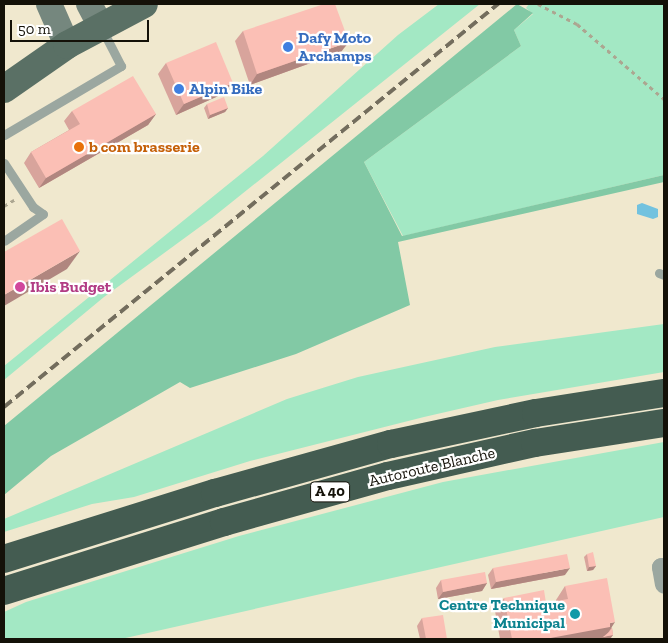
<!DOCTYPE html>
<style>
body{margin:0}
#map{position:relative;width:668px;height:643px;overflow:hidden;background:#f0e8ce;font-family:"Zilla Slab",serif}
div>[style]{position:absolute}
.green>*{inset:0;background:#a3e8c4}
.forest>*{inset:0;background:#82c9a5}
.water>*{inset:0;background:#72c2df}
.path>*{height:3px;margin-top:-1.5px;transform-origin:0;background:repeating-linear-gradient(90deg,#aca691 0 4px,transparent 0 8px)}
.lane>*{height:9px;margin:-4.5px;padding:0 4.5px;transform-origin:4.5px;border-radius:4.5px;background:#9ba7a0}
.street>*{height:19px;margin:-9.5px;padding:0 9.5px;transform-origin:9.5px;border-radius:9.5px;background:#9ba7a0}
.secondary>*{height:26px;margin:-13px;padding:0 13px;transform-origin:13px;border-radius:13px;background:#75877e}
.primary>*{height:28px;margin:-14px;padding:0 14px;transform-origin:14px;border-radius:14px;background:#5a7065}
.highway>*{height:28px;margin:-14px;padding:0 14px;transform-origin:14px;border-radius:14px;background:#445c51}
.rail>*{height:4px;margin-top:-2px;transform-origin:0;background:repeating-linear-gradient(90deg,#736d5d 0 10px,transparent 0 15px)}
.wall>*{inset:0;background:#d8a49c}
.shaded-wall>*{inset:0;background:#b0867f}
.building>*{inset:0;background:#fbbfb5}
.dots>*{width:14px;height:14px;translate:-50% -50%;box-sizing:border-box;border:2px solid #fff;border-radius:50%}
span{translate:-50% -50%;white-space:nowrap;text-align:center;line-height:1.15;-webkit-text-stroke:4.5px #fff;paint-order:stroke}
.shield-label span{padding:1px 4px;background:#fff;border:1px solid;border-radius:4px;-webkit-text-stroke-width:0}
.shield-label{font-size:15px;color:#141108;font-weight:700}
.shop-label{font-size:16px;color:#366cbe;font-weight:700}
.left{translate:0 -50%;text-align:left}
.food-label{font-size:16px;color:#c56008;font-weight:700}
.hotel-label{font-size:16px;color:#b23c85;font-weight:700}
.street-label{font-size:16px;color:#141108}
.culture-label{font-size:16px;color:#0d838f;font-weight:700}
.right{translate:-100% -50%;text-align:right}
.frame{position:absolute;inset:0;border:5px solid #141108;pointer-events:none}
.scale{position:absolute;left:10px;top:20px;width:139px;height:22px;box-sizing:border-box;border:2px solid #141108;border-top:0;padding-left:6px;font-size:15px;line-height:18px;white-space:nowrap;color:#141108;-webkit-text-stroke:4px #fff;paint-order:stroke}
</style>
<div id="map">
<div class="green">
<div style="clip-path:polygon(439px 4px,480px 4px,212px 218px,104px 297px,4px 380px,4px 366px,263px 156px,398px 35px)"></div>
<div style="clip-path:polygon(529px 4px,664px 4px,664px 175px,403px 236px,364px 162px,521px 46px,514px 30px,533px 14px,526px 8px)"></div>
<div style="clip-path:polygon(664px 324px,664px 372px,498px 400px,424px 417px,250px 461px,134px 497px,92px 504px,4px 532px,4px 519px,287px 399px,358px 377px,495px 347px)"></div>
<div style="clip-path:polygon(664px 442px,664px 517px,121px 639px,4px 639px,4px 612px,26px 602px,239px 536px,443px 482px)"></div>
</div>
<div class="forest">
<div style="clip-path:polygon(517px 4px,533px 13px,514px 30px,521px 46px,364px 162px,402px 236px,664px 175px,664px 182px,398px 242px,410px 305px,296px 354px,190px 388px,180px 382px,51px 456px,4px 495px,4px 426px)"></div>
</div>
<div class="water">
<div style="clip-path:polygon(642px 203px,658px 209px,658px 217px,653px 219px,637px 214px,637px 205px)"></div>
</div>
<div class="path">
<div style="left:538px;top:4px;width:44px;rotate:27.1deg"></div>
<div style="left:577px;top:24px;width:115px;rotate:40.8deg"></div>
<div style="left:4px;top:206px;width:12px;rotate:-31deg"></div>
</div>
<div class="lane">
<div style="left:4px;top:135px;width:136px;rotate:-30.5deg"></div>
<div style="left:121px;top:66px;width:42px;rotate:-117.2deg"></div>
<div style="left:4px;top:163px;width:53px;rotate:56.6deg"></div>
<div style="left:33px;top:207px;width:12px;rotate:35deg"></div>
<div style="left:43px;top:214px;width:47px;rotate:145.3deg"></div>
<div style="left:659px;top:273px;width:5px;rotate:22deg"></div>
</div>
<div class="street">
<div style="left:664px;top:567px;width:3px;rotate:180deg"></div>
<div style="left:661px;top:567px;width:17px;rotate:80deg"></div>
</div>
<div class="secondary">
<div style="left:49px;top:4px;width:45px;rotate:66.3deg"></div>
<div style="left:89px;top:4px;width:24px;rotate:62deg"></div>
</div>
<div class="primary">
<div style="left:4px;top:89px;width:77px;rotate:-34.9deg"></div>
<div style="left:67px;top:45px;width:87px;rotate:-28deg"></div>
</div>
<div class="highway">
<div style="left:4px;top:559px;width:221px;rotate:-17.4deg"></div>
<div style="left:215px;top:493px;width:183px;rotate:-15.6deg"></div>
<div style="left:391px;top:444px;width:148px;rotate:-12.1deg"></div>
<div style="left:536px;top:413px;width:130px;rotate:-8.9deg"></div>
<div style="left:4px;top:591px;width:231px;rotate:-17.4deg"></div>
<div style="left:224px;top:522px;width:170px;rotate:-15.7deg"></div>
<div style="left:388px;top:476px;width:151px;rotate:-12.7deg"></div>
<div style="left:535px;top:443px;width:131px;rotate:-8.8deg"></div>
</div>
<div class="rail">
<div style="left:4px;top:407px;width:638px;rotate:-39.21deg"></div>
</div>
<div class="wall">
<div style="clip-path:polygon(243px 31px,341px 52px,250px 85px,235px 41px)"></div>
<div style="clip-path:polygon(166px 63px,225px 93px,176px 115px,158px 74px)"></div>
<div style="clip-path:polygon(207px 104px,228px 108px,225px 112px,208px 119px,204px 108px)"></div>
<div style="clip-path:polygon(72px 111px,156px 114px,148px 125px,39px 188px,24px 163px,31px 152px,69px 130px,64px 121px)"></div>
<div style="clip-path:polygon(587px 554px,596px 566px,593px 570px,587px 571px,584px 557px)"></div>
<div style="clip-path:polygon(493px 568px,565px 575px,491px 589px,488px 575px)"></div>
<div style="clip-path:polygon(441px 580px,487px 583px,482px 591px,438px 599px,436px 588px)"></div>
<div style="clip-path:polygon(565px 586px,612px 628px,613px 635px,610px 639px,604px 636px,602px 639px,500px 639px,495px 611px,504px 598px,546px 603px,556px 601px,556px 600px)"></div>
<div style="clip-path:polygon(422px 618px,447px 639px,420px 639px,417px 626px)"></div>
</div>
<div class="shaded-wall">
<div style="clip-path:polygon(349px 42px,341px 52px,250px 85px,257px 74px)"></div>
<div style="clip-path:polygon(233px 83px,225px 93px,176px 115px,184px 104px)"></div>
<div style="clip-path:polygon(228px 108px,225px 112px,208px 119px,210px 115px)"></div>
<div style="clip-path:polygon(156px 114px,148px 125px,39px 188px,46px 178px)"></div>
<div style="clip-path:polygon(80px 251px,67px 269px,4px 306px,4px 295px)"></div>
<div style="clip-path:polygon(596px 566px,593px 570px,587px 571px,589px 567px)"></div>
<div style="clip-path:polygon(570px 568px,565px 575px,491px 589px,496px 582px)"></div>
<div style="clip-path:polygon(487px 583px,482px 591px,438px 599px,443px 592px)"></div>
<div style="clip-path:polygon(615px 622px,606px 636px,604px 636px,602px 639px,545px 639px)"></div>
<div style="clip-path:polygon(613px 635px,610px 639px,602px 639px,603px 637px)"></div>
</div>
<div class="building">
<div style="clip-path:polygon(324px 4px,335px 4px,349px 42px,257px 74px,243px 31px)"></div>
<div style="clip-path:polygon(216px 42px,233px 83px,184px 104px,166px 63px)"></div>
<div style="clip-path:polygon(133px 76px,156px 114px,46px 178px,31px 152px,80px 124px,72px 111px)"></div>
<div style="clip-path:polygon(224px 97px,228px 108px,210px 115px,207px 104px)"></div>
<div style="clip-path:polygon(62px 219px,80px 251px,4px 295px,4px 252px)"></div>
<div style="clip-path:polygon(593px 552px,596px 566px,589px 567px,587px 554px)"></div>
<div style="clip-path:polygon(567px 554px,570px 568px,496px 582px,493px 568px)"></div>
<div style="clip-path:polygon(485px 572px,487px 583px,443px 592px,441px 580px)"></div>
<div style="clip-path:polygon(607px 578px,615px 622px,610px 623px,610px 627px,545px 639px,512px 639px,504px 598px,544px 590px,546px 603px,568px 599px,565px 586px)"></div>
<div style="clip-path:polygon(443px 615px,447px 639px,426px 639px,422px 618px)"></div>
<div style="clip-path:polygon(612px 628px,613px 635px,603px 637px,609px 632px)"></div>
</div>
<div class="dots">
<div style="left:288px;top:47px;background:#3f7fe0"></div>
<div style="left:179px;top:89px;background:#3f7fe0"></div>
<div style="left:79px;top:147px;background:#e8710a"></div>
<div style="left:20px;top:287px;background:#d1479c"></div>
<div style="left:575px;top:614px;background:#0f9aa8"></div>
</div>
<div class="shield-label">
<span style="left:330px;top:492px">A 40</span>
</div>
<div class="shop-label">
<span class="left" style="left:298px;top:47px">Dafy Moto<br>Archamps</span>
<span class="left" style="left:189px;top:89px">Alpin Bike</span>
</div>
<div class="food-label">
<span class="left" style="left:89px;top:147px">b com brasserie</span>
</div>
<div class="hotel-label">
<span class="left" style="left:30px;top:287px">Ibis Budget</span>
</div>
<div class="street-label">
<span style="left:432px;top:467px;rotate:-13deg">Autoroute Blanche</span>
</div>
<div class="culture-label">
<span class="right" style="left:565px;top:614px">Centre Technique<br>Municipal</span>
</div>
<div class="frame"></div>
<div class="scale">50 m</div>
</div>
